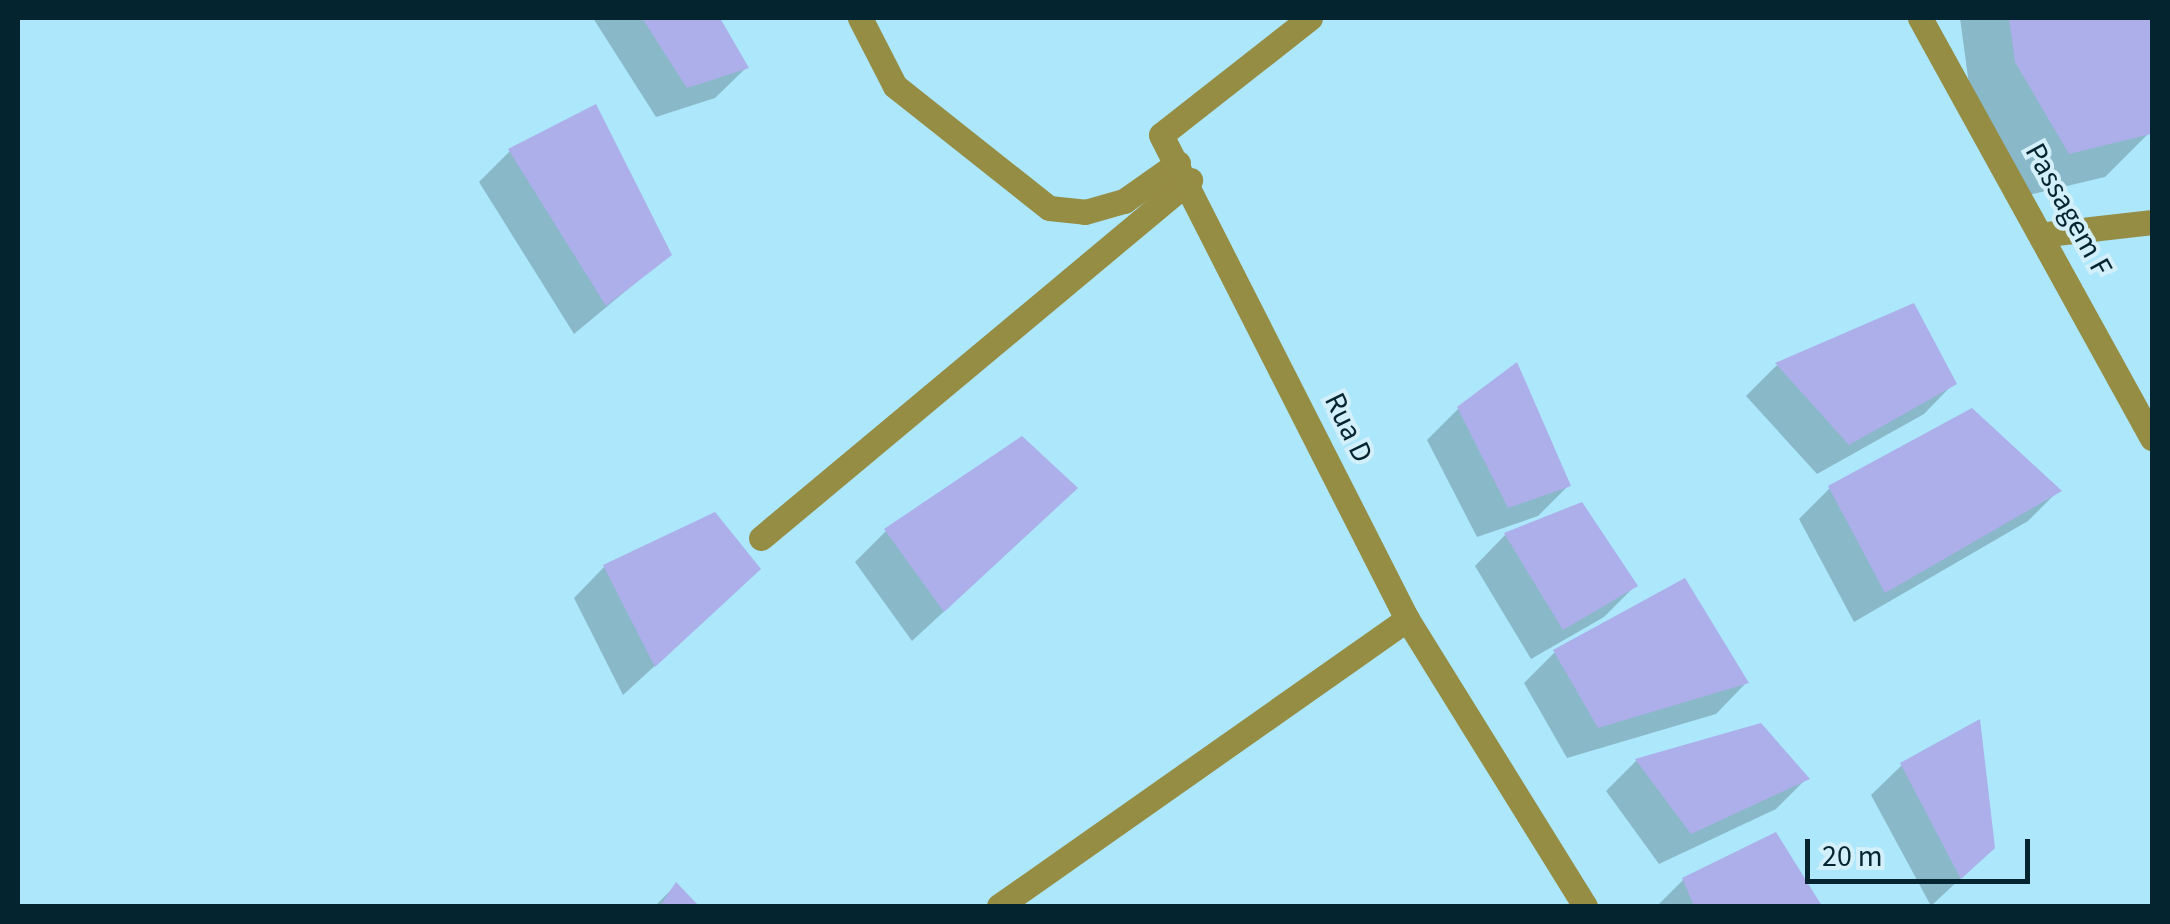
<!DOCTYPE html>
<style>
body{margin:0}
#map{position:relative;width:2170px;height:924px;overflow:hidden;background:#ace7fc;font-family:"Source Sans 3",sans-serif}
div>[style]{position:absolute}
.shadow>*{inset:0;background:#0003}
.building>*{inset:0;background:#acafe9}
.service>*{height:25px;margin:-12.5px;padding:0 12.5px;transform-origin:12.5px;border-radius:12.5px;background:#968d44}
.minor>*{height:25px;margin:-12.5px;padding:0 12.5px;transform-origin:12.5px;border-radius:12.5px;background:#968d44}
span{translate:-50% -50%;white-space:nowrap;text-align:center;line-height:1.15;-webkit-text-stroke:8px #d3eff9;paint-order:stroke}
.street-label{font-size:30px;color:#04252f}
.frame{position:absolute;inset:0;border:20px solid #04252f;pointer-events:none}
.scale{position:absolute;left:1805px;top:839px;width:225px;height:45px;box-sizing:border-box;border:5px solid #04252f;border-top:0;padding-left:12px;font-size:30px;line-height:35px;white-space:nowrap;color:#04252f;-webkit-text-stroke:8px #d3eff9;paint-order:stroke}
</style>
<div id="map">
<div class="shadow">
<div style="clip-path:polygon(593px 18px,717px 18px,746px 68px,715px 98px,656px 117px)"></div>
<div style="clip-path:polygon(1960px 18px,2152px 18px,2149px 133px,2105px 177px,2025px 196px,1972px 107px)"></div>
<div style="clip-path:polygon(510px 151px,669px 255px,574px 334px,479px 182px)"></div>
<div style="clip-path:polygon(1913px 306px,1954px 383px,1924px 414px,1817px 474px,1746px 396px,1776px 366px)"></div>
<div style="clip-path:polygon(1458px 409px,1569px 485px,1538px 516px,1477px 537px,1427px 440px)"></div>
<div style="clip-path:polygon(1830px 488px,2058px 491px,2028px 521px,1854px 622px,1799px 519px)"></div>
<div style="clip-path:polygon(1581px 505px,1635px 586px,1604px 617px,1531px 659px,1475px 566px,1505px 535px)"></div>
<div style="clip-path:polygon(1044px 519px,912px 641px,855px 562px,886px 531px)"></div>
<div style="clip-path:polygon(604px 567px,727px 600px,623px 695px,574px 598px)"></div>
<div style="clip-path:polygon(1555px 652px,1746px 683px,1716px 714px,1567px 758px,1524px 683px)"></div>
<div style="clip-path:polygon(1761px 726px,1806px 779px,1776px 809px,1659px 864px,1606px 791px,1636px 761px)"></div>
<div style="clip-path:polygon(1902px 765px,1961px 878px,1931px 906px,1871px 795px)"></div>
<div style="clip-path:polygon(1775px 835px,1818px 906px,1657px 906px,1683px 880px)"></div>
<div style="clip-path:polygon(676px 885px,695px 906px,655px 906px)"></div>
</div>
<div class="building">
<div style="clip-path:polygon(642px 18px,720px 18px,749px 68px,687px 88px)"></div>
<div style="clip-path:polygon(2009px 18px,2152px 18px,2151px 134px,2069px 154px,2015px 62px)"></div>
<div style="clip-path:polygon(596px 104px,672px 255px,606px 306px,508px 149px)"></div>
<div style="clip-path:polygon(1914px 303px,1957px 384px,1849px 445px,1775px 363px)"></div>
<div style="clip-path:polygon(1517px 362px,1571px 486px,1508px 508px,1457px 407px)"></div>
<div style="clip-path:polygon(1972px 408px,2062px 491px,1885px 593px,1828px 486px)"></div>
<div style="clip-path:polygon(1022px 436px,1078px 488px,944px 612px,884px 529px)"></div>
<div style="clip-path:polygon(1582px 502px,1638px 586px,1563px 630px,1504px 533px)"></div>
<div style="clip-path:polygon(715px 512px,761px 569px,655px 667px,603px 565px)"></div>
<div style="clip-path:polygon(1685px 578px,1749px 683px,1598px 728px,1553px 650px)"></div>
<div style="clip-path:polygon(1980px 719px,1995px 848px,1961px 879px,1900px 763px)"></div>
<div style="clip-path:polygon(1761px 723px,1810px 779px,1691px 834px,1635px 759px)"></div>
<div style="clip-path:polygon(1776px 832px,1822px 906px,1694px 906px,1682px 878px)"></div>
<div style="clip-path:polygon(676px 882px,699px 906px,660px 906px)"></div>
</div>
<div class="service">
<div style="left:860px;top:18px;width:76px;rotate:62.8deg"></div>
<div style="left:895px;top:86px;width:196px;rotate:38.4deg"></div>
<div style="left:1049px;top:208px;width:36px;rotate:6deg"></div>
<div style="left:1085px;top:212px;width:41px;rotate:-15.8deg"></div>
<div style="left:1124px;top:201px;width:66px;rotate:-35.1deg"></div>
<div style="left:761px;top:538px;width:559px;rotate:-39.84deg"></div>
</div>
<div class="minor">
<div style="left:1310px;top:18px;width:189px;rotate:141.9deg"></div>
<div style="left:1161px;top:135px;width:543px;rotate:63.06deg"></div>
<div style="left:1407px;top:619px;width:338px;rotate:58.2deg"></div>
<div style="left:1920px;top:18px;width:480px;rotate:61.1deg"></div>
<div style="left:2047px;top:234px;width:106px;rotate:-6.5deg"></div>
<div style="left:999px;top:906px;width:499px;rotate:-35.1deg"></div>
</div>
<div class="street-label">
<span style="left:2068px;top:210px;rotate:61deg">Passagem F</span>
<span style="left:1348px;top:428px;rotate:64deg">Rua D</span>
</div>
<div class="frame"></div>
<div class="scale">20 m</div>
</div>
